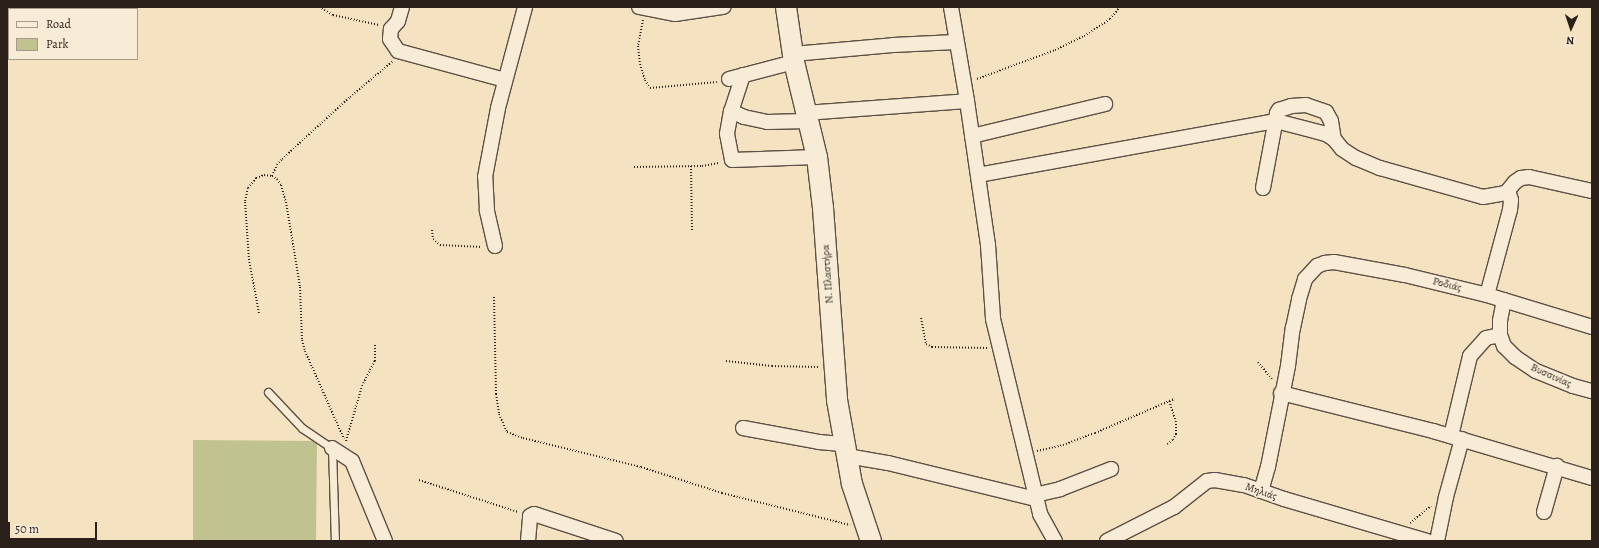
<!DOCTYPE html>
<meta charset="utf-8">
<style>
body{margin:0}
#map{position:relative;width:1599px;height:548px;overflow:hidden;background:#f4e2c1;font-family:Alegreya,serif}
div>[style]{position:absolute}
.green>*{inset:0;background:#c0c28f}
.path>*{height:2px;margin-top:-1px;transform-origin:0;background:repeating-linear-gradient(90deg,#2b201a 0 1px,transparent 0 3px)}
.roads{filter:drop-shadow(1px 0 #5d5044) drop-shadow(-1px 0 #5d5044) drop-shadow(0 1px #5d5044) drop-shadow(0 -1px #5d5044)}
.lane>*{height:7px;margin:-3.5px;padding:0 3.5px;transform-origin:3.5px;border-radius:3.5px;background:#f8ecd7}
.street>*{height:14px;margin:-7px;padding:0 7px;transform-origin:7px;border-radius:7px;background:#f8ecd7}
.secondary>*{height:20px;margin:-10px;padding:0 10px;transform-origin:10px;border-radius:10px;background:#f8ecd7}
span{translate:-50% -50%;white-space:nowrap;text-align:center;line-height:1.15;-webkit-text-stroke:3px #f8ecd7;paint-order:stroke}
.street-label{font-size:11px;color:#2b201a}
.frame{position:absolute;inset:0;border:8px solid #2b201a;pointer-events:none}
.legend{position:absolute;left:8px;top:8px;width:130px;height:52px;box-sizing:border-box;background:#f8ecd7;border:1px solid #a69a8b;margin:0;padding:5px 7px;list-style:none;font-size:12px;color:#2b201a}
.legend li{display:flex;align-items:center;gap:8px;height:20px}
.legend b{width:20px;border:1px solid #a69a8b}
.north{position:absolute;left:1551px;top:8px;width:40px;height:40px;-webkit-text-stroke:3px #f8ecd7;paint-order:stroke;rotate:183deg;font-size:11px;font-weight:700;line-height:16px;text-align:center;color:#2b201a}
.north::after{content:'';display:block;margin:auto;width:14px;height:18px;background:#2b201a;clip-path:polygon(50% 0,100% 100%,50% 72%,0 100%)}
.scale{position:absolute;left:8px;top:522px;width:89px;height:18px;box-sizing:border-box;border:2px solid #2b201a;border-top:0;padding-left:5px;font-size:12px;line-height:14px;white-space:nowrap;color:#2b201a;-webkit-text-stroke:3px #f8ecd7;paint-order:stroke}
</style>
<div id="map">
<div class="green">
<div style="clip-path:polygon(193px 440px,317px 441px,316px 541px,193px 541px)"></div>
</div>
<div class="path">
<div style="left:319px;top:7px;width:16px;rotate:30deg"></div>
<div style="left:333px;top:15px;width:47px;rotate:12.3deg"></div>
<div style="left:643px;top:20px;width:26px;rotate:101deg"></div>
<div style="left:638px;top:46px;width:18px;rotate:84deg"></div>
<div style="left:640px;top:64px;width:17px;rotate:73deg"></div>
<div style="left:645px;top:80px;width:9px;rotate:58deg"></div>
<div style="left:650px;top:88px;width:67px;rotate:-5.1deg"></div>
<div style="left:977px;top:79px;width:83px;rotate:-20.4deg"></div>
<div style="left:1055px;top:50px;width:32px;rotate:-26deg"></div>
<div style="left:1084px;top:36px;width:31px;rotate:-33deg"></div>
<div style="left:1110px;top:19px;width:16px;rotate:-50deg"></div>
<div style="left:691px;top:166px;width:64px;rotate:89.1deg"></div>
<div style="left:634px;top:167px;width:68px;rotate:-0.8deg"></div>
<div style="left:702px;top:166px;width:17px;rotate:-10deg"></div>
<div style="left:272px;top:176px;width:12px;rotate:-66deg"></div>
<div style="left:277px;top:165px;width:8px;rotate:-50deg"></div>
<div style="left:282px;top:159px;width:92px;rotate:-42.4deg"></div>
<div style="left:350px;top:97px;width:56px;rotate:-39.9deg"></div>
<div style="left:432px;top:230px;width:9px;rotate:84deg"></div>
<div style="left:433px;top:239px;width:9px;rotate:41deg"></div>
<div style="left:440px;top:245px;width:42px;rotate:2.7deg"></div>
<div style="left:494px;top:297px;width:97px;rotate:88.8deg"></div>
<div style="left:496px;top:394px;width:20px;rotate:81deg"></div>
<div style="left:499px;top:414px;width:20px;rotate:66deg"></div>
<div style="left:507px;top:432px;width:17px;rotate:21deg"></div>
<div style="left:523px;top:438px;width:122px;rotate:13.8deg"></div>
<div style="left:641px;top:467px;width:85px;rotate:17.8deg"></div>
<div style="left:722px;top:493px;width:132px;rotate:14deg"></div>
<div style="left:259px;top:313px;width:54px;rotate:-100.7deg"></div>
<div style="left:249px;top:260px;width:59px;rotate:-93.9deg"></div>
<div style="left:245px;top:201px;width:13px;rotate:-77deg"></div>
<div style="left:248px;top:188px;width:13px;rotate:-51deg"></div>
<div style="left:256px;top:178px;width:9px;rotate:-21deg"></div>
<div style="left:264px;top:175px;width:8px;rotate:7deg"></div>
<div style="left:272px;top:176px;width:6px;rotate:31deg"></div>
<div style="left:277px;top:179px;width:7px;rotate:56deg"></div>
<div style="left:281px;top:185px;width:18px;rotate:74deg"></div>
<div style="left:286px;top:202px;width:86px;rotate:80.6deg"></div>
<div style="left:300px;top:287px;width:53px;rotate:87.8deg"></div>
<div style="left:302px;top:340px;width:11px;rotate:75deg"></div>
<div style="left:305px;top:351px;width:96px;rotate:66.1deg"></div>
<div style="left:921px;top:318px;width:26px;rotate:79deg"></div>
<div style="left:926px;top:344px;width:7px;rotate:27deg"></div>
<div style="left:932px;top:347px;width:56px;rotate:1deg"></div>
<div style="left:726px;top:361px;width:46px;rotate:6.2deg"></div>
<div style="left:772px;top:366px;width:47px;rotate:1.2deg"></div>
<div style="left:1258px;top:362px;width:22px;rotate:51deg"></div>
<div style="left:346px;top:441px;width:57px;rotate:-73.8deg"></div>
<div style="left:362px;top:386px;width:28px;rotate:-63deg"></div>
<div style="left:375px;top:361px;width:17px;rotate:-90deg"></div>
<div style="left:1167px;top:444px;width:7px;rotate:-34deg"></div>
<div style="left:1173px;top:440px;width:7px;rotate:-63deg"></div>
<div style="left:1176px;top:434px;width:12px;rotate:-90deg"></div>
<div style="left:1176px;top:422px;width:22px;rotate:-108deg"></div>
<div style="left:1037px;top:451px;width:27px;rotate:-13deg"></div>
<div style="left:1063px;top:445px;width:34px;rotate:-21deg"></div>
<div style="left:1095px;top:433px;width:86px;rotate:-23.3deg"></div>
<div style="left:419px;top:480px;width:104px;rotate:17.9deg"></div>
<div style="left:1410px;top:523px;width:27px;rotate:-39deg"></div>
</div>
<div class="roads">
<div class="lane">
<div style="left:268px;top:392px;width:50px;rotate:46.6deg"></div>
<div style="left:302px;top:428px;width:36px;rotate:34deg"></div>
<div style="left:332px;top:448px;width:93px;rotate:88.2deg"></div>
</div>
<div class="street">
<div style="left:402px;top:7px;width:15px;rotate:106deg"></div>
<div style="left:398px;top:21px;width:11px;rotate:131deg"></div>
<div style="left:391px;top:29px;width:10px;rotate:96deg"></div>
<div style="left:390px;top:39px;width:14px;rotate:56deg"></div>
<div style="left:398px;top:51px;width:111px;rotate:15.2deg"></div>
<div style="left:639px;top:7px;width:37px;rotate:11deg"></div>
<div style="left:675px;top:14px;width:49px;rotate:-8.3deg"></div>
<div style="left:951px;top:7px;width:95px;rotate:80.3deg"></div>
<div style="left:967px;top:101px;width:146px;rotate:81.7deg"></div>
<div style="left:988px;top:245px;width:74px;rotate:86.1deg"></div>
<div style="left:993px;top:319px;width:201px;rotate:76.4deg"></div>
<div style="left:1040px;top:514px;width:31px;rotate:61deg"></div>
<div style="left:793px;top:54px;width:100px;rotate:-5.1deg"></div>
<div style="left:893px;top:45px;width:63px;rotate:-2.7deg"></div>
<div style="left:743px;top:75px;width:38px;rotate:108deg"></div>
<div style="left:731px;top:111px;width:23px;rotate:100deg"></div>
<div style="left:727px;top:134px;width:26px;rotate:79deg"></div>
<div style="left:732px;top:160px;width:85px;rotate:-2deg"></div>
<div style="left:729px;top:79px;width:67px;rotate:-14.7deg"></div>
<div style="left:731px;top:111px;width:14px;rotate:25deg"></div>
<div style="left:744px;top:117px;width:24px;rotate:12deg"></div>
<div style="left:767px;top:122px;width:40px;rotate:-1.4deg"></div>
<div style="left:805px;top:113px;width:162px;rotate:-4.2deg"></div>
<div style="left:972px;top:136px;width:137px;rotate:-13.5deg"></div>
<div style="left:978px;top:175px;width:303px;rotate:-10.3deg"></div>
<div style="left:1276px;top:121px;width:52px;rotate:14.6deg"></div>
<div style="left:1326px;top:134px;width:9px;rotate:32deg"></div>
<div style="left:1334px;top:139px;width:13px;rotate:51deg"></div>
<div style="left:1342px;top:149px;width:17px;rotate:33deg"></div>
<div style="left:1356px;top:158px;width:26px;rotate:23deg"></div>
<div style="left:1380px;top:168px;width:107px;rotate:15.7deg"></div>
<div style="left:1483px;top:197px;width:23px;rotate:-10deg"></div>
<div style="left:1506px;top:193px;width:14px;rotate:-51deg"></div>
<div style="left:1515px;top:182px;width:7px;rotate:-34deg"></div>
<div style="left:1521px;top:178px;width:8px;rotate:-7deg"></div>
<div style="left:1529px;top:177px;width:65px;rotate:12.5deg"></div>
<div style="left:1263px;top:188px;width:76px;rotate:-79.4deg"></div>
<div style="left:1277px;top:113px;width:4px;rotate:-56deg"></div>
<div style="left:1279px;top:110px;width:13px;rotate:-18deg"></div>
<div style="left:1291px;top:106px;width:15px;rotate:-4deg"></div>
<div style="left:1306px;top:105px;width:21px;rotate:19deg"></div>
<div style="left:1326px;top:112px;width:10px;rotate:61deg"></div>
<div style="left:1331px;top:121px;width:18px;rotate:81deg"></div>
<div style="left:495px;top:246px;width:37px;rotate:-103deg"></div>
<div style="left:487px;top:210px;width:33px;rotate:-93deg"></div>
<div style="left:485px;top:177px;width:70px;rotate:-79.3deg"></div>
<div style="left:498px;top:108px;width:105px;rotate:-75deg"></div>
<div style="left:1487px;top:295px;width:88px;rotate:-74.9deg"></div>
<div style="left:1510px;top:210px;width:10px;rotate:-84deg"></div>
<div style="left:1511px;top:200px;width:9px;rotate:-108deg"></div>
<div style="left:1504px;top:300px;width:21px;rotate:101deg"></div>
<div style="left:1500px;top:321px;width:14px;rotate:90deg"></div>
<div style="left:1500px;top:335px;width:12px;rotate:70deg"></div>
<div style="left:1504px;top:346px;width:16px;rotate:45deg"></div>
<div style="left:1515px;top:357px;width:25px;rotate:34deg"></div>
<div style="left:1536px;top:371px;width:40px;rotate:22deg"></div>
<div style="left:1573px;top:386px;width:20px;rotate:15deg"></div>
<div style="left:1281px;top:393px;width:157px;rotate:14deg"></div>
<div style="left:1433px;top:431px;width:166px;rotate:16.5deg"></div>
<div style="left:743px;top:428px;width:77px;rotate:10.4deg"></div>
<div style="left:819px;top:442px;width:25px;rotate:5deg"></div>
<div style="left:1451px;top:436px;width:82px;rotate:-76.6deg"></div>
<div style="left:1470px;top:356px;width:24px;rotate:-48deg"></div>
<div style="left:1486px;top:338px;width:14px;rotate:-12deg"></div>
<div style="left:332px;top:448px;width:24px;rotate:33deg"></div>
<div style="left:352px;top:461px;width:87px;rotate:67.6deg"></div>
<div style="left:847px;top:456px;width:42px;rotate:9.7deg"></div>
<div style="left:888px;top:463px;width:152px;rotate:13.7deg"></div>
<div style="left:1261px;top:491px;width:25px;rotate:-74deg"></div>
<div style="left:1268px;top:467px;width:103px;rotate:-78.8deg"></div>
<div style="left:1288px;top:366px;width:38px;rotate:-83deg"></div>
<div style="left:1293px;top:328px;width:30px;rotate:-78deg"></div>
<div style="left:1299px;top:299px;width:21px;rotate:-73deg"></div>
<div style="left:1305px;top:279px;width:18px;rotate:-47deg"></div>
<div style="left:1317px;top:266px;width:9px;rotate:-21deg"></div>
<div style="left:1325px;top:263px;width:9px;rotate:-6deg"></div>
<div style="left:1334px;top:262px;width:72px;rotate:10.4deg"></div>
<div style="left:1405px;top:275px;width:84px;rotate:13.7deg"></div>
<div style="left:1487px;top:295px;width:110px;rotate:16.9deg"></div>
<div style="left:1035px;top:495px;width:26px;rotate:-13deg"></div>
<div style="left:1060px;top:489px;width:55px;rotate:-21.4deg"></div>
<div style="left:1544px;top:512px;width:48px;rotate:-74.2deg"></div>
<div style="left:528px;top:541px;width:25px;rotate:-85deg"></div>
<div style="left:530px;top:516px;width:4px;rotate:-27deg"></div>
<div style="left:534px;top:514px;width:86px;rotate:18.2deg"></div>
<div style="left:1107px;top:541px;width:75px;rotate:-26.9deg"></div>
<div style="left:1174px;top:507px;width:42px;rotate:-38.2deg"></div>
<div style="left:1207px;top:481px;width:8px;rotate:-7deg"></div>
<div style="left:1215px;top:480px;width:29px;rotate:10deg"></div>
<div style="left:1244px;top:485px;width:42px;rotate:19.3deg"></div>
<div style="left:1284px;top:499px;width:149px;rotate:16.4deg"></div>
<div style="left:1437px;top:541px;width:45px;rotate:-78.4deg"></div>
<div style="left:1446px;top:497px;width:60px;rotate:-74.6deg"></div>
</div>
<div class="secondary">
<div style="left:786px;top:7px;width:56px;rotate:81.7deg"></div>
<div style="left:794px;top:62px;width:98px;rotate:76.4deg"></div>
<div style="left:817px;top:157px;width:51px;rotate:83.3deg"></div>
<div style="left:823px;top:208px;width:193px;rotate:85.8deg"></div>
<div style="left:837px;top:400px;width:85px;rotate:79.9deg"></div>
<div style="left:852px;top:484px;width:60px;rotate:71.6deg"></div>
</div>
</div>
<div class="street-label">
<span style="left:828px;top:274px;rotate:-94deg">Ν. Πλαστήρα</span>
<span style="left:1447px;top:285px;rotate:14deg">Ροδιάς</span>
<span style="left:1551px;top:376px;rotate:24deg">Βυσσινίας</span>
<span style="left:1261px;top:492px;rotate:19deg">Μηλιάς</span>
</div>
<div class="frame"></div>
<ul class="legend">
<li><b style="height:5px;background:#f8ecd7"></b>Road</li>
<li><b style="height:11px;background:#c0c28f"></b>Park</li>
</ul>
<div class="north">N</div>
<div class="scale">50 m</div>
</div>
